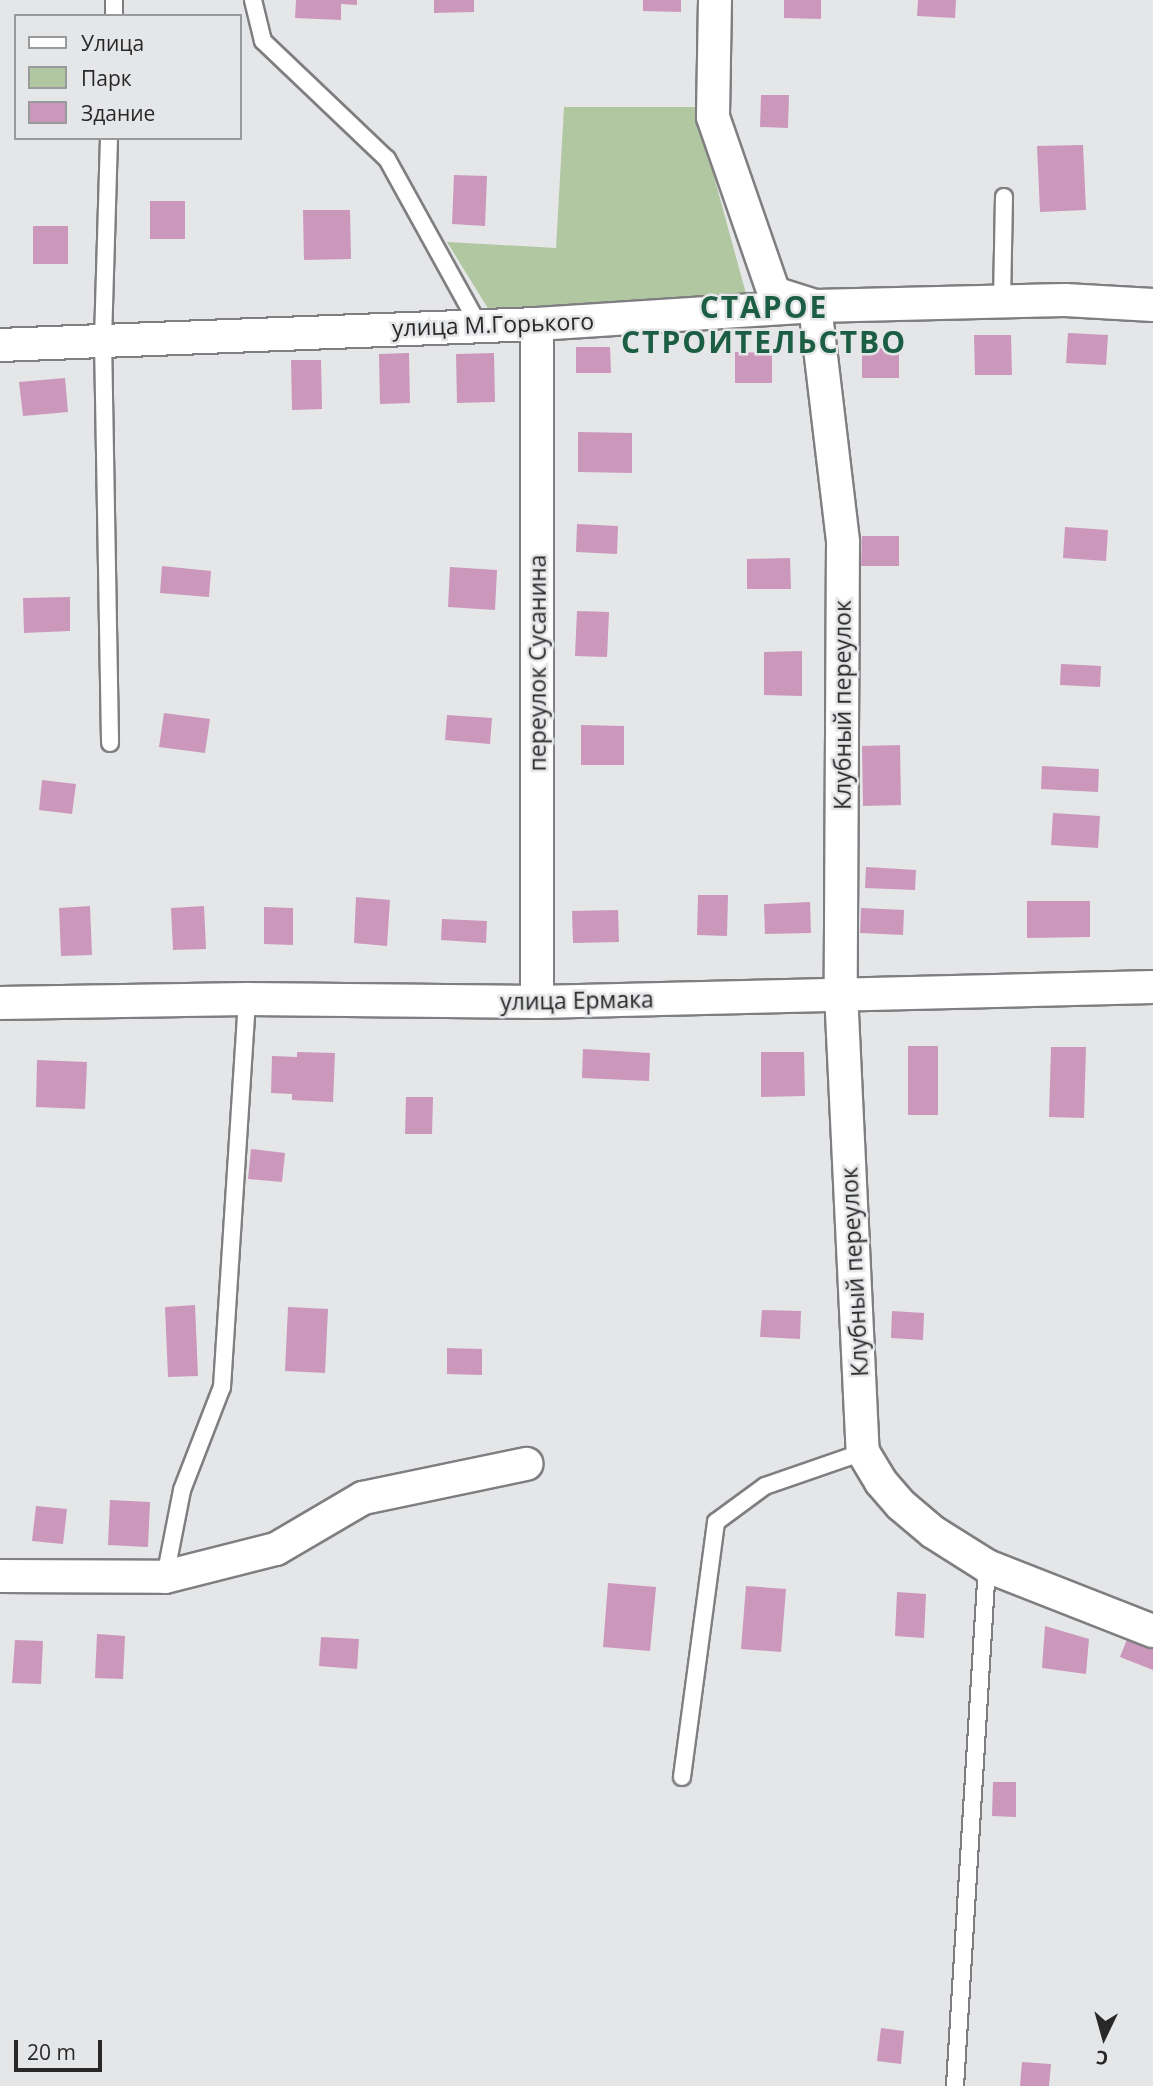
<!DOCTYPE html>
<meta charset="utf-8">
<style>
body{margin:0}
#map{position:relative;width:1153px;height:2086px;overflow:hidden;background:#e5e6e8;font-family:"Open Sans",sans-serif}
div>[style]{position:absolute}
.green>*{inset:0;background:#b1c7a2}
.building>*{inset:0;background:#cb98bc}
.roads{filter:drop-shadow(2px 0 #7f7f81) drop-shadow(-2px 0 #7f7f81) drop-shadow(0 2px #7f7f81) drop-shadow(0 -2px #7f7f81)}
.service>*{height:16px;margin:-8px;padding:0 8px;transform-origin:8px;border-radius:8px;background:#fff}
.minor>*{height:32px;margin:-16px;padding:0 16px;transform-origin:16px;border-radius:16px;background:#fff}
span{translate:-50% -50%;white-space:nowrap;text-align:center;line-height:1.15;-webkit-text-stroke:5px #e5e6e8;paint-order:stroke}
.street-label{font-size:23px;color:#282829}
.district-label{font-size:30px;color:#1b5e44;font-weight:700;letter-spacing:2px}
.legend{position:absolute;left:14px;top:14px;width:228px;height:126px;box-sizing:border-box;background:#e5e6e8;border:2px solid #999a9c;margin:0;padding:9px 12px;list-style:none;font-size:21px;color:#282829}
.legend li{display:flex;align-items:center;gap:14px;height:35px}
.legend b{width:35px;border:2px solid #999a9c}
.north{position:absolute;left:1069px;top:2002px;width:70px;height:70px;-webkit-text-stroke:5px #e5e6e8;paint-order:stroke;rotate:185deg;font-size:19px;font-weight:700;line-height:28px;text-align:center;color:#282829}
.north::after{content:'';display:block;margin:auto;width:24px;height:32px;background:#282829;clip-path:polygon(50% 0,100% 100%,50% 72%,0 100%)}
.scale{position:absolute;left:14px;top:2040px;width:88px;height:32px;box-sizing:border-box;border:4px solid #282829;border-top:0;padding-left:9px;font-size:21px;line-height:24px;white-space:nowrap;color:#282829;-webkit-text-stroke:5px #e5e6e8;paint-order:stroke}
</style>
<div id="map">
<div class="green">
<div style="clip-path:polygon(564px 107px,695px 107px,748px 301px,529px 319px,489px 310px,447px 242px,556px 248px)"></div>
</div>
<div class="building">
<div style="clip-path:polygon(296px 0,357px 0,357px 5px,341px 4px,341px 20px,295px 18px)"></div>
<div style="clip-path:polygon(434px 0,474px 0,474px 12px,434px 13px)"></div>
<div style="clip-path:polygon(643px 0,681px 0,681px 12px,643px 11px)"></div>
<div style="clip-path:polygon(784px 0,821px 0,821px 19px,784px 18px)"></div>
<div style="clip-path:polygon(918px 0,956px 0,955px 18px,917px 16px)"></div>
<div style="clip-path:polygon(761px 95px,789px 95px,788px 128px,760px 127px)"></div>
<div style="clip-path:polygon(1083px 145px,1086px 210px,1040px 212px,1037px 146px)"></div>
<div style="clip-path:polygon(454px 175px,487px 176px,485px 226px,452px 224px)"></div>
<div style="clip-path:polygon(150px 201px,185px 201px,185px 239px,150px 239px)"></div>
<div style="clip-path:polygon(303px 210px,350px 210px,351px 259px,304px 260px)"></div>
<div style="clip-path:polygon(33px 226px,68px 226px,68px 264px,33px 264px)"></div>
<div style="clip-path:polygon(1068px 333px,1108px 335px,1106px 365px,1066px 363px)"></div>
<div style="clip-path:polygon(974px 335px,1011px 335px,1012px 375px,975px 375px)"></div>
<div style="clip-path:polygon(576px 347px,610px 347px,611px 373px,576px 373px)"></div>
<div style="clip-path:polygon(862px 348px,899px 348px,899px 378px,862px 378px)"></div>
<div style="clip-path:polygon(735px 352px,772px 353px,772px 383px,735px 383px)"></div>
<div style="clip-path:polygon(409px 353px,410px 403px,380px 404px,379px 354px)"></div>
<div style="clip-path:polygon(494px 353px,495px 402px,457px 403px,456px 354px)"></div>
<div style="clip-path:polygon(291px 360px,321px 360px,322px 409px,292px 410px)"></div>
<div style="clip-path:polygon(65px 378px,68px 412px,23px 416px,19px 382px)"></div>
<div style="clip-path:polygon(578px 432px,632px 433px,632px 473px,578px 472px)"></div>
<div style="clip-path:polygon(577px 524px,618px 526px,617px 554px,576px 552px)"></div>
<div style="clip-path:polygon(1065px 527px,1108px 530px,1106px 561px,1063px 558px)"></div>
<div style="clip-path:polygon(862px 536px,899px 536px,899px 566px,861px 566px)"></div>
<div style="clip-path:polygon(790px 558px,791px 589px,747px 589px,747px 559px)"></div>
<div style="clip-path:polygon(162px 566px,211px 571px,209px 597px,160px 593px)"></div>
<div style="clip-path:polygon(450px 567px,497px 570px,495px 610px,448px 607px)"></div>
<div style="clip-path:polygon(70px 597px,70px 631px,24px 633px,23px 598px)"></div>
<div style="clip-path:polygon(577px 611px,609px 612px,607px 657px,575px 656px)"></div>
<div style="clip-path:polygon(802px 651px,802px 696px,764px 695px,764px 652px)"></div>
<div style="clip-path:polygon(1061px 664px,1101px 666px,1100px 687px,1060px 685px)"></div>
<div style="clip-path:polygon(164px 713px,210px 719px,205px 753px,159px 747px)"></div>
<div style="clip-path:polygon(447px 715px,492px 718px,490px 744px,445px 740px)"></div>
<div style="clip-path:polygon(581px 725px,624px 726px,624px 765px,581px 765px)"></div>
<div style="clip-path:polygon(900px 745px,901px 805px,863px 806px,862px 746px)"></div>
<div style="clip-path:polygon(1042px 766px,1099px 769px,1098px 792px,1041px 789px)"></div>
<div style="clip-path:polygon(42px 780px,76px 784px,72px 814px,39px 810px)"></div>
<div style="clip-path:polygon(1053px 813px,1100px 816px,1098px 848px,1051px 845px)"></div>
<div style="clip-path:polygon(866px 867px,916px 870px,915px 890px,865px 888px)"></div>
<div style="clip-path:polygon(698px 895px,728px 895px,727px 936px,697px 935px)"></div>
<div style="clip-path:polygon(356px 897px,390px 900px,387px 946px,354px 943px)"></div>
<div style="clip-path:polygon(1027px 901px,1090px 901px,1090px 937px,1027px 938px)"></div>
<div style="clip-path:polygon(810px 902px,811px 933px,765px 934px,764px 904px)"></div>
<div style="clip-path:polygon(90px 906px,92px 955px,61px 956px,59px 908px)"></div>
<div style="clip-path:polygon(204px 906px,206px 949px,173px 950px,171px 908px)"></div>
<div style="clip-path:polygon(264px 907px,293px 908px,293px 945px,264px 944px)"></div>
<div style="clip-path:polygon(861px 908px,904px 910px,903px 935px,860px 933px)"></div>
<div style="clip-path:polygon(618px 910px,619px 942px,573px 943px,572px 911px)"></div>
<div style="clip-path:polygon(442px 919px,487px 921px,486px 943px,441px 940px)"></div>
<div style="clip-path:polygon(908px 1046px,938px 1046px,938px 1115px,908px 1115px)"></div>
<div style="clip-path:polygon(1051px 1047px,1086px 1047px,1084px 1118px,1049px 1117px)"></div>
<div style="clip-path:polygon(583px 1049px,650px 1053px,649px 1081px,582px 1078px)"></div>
<div style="clip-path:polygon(297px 1052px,335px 1053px,333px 1102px,292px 1100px,292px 1094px,271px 1093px,272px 1056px,297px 1057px)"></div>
<div style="clip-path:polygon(761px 1052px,804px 1052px,805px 1096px,761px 1097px)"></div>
<div style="clip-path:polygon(37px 1060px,87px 1062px,85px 1109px,36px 1107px)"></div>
<div style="clip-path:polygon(406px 1097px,433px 1097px,432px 1134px,405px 1134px)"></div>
<div style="clip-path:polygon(251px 1149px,285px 1153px,282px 1182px,248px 1179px)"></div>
<div style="clip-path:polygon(195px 1305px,198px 1376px,168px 1377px,165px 1307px)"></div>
<div style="clip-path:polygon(288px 1307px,328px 1309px,325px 1373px,285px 1371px)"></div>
<div style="clip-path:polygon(762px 1310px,801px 1311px,800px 1339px,760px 1337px)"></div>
<div style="clip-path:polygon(892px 1311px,924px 1313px,923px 1340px,891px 1338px)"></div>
<div style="clip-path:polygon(447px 1348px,482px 1349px,482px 1375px,447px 1374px)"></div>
<div style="clip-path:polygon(110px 1500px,150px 1502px,148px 1547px,108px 1545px)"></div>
<div style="clip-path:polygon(36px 1506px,67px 1509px,63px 1544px,32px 1541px)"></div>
<div style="clip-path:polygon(608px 1583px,656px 1587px,650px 1651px,603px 1647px)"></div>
<div style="clip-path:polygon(746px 1586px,786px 1589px,781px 1652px,741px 1649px)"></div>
<div style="clip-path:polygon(897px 1592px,926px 1594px,924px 1638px,895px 1636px)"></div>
<div style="clip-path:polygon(1045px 1626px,1089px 1639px,1086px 1674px,1042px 1668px)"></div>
<div style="clip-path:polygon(97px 1634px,125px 1636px,123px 1679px,95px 1678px)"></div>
<div style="clip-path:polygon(321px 1637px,359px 1639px,357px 1669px,319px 1666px)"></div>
<div style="clip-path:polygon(1128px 1637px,1153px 1646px,1153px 1670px,1120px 1657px)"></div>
<div style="clip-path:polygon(15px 1640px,43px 1641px,41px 1684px,12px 1683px)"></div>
<div style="clip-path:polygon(993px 1782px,1016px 1782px,1016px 1817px,992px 1816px)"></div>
<div style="clip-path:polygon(881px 2028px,904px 2031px,901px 2064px,877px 2061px)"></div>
<div style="clip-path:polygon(1022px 2062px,1051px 2064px,1049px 2086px,1020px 2086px)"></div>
</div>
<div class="roads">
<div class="service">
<div style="left:253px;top:0;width:42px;rotate:76.3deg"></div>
<div style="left:263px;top:41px;width:171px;rotate:43.6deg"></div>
<div style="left:387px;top:159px;width:191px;rotate:61.1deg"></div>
<div style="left:114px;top:16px;width:16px;rotate:-90deg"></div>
<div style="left:109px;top:138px;width:201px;rotate:91.7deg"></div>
<div style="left:103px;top:339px;width:404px;rotate:89deg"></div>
<div style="left:1002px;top:301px;width:104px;rotate:-88.9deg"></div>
<div style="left:165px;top:1577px;width:89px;rotate:-78.9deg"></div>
<div style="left:182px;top:1490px;width:110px;rotate:-68.8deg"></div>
<div style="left:222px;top:1387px;width:389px;rotate:-86.3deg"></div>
<div style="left:682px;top:1777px;width:257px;rotate:-82.4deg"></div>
<div style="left:716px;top:1522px;width:61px;rotate:-36.3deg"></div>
<div style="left:765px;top:1486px;width:104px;rotate:-19.1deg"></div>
<div style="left:955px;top:2086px;width:521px;rotate:-86.48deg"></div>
</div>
<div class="minor">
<div style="left:715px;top:0;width:117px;rotate:91deg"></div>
<div style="left:713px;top:117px;width:186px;rotate:70.9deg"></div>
<div style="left:774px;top:293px;width:43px;rotate:17.6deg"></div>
<div style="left:815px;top:306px;width:238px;rotate:83.2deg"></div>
<div style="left:843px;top:542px;width:450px;rotate:90.3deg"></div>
<div style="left:841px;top:992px;width:461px;rotate:87.3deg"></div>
<div style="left:863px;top:1452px;width:35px;rotate:59deg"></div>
<div style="left:881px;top:1482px;width:30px;rotate:49deg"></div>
<div style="left:901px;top:1505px;width:42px;rotate:40.2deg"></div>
<div style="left:933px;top:1532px;width:64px;rotate:32.2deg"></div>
<div style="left:987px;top:1566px;width:178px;rotate:21.4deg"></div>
<div style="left:537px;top:324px;width:678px;rotate:90deg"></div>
<div style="left:0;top:345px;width:537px;rotate:-2.24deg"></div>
<div style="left:537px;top:324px;width:279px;rotate:-3.7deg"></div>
<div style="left:815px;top:306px;width:250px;rotate:-1.4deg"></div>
<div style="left:1065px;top:300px;width:88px;rotate:3.3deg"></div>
<div style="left:0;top:1003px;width:247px;rotate:-0.9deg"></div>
<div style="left:247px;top:999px;width:290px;rotate:0.6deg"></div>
<div style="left:537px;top:1002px;width:616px;rotate:-1.39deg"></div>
<div style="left:0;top:1576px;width:165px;rotate:0.3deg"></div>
<div style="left:165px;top:1577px;width:114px;rotate:-14.2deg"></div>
<div style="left:276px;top:1549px;width:101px;rotate:-30.4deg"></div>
<div style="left:363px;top:1498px;width:167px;rotate:-11.8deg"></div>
</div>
</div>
<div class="street-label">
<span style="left:493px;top:324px;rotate:-2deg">улица М.Горького</span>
<span style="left:537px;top:663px;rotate:-90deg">переулок Сусанина</span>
<span style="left:842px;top:705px;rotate:-90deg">Клубный переулок</span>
<span style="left:577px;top:1000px;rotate:-1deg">улица Ермака</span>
<span style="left:854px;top:1272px;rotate:-93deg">Клубный переулок</span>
</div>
<div class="district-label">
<span style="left:764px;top:324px">СТАРОЕ<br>СТРОИТЕЛЬСТВО</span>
</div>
<ul class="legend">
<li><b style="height:9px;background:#fff"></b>Улица</li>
<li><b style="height:19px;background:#b1c7a2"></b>Парк</li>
<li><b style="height:19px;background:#cb98bc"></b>Здание</li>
</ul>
<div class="north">С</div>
<div class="scale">20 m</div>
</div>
